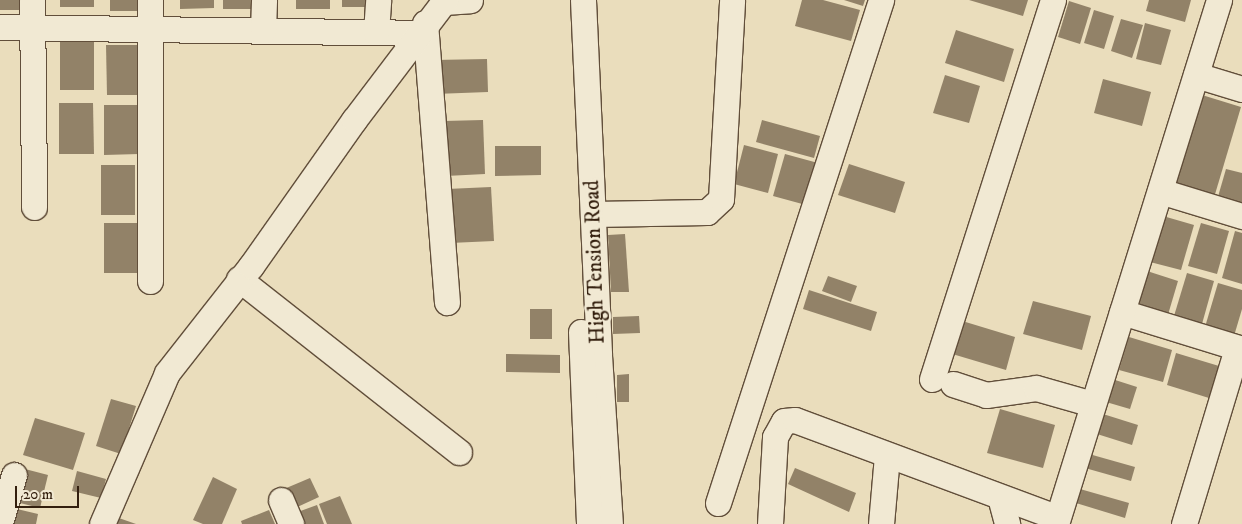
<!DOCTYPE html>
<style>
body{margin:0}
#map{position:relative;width:1242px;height:524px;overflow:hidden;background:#eaddbc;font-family:"IM FELL DW Pica",serif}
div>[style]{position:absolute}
.building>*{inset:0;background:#928268}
.roads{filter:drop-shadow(1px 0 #614e3a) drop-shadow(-1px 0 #614e3a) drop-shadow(0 1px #614e3a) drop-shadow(0 -1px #614e3a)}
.minor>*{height:25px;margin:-12.5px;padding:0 12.5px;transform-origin:12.5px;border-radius:12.5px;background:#f1e9d3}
span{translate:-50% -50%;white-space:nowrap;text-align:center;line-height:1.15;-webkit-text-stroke:5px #f1e9d3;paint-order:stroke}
.street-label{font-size:21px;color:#331f0e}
.scale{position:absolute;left:15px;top:486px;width:64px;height:22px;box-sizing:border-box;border:2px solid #331f0e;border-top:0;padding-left:6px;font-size:15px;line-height:18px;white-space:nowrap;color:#331f0e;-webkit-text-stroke:4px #f1e9d3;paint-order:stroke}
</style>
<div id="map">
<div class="building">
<div style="clip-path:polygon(0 0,25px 0,25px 10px,0 10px)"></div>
<div style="clip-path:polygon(60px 0,94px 0,94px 7px,60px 7px)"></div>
<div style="clip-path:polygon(110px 0,144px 0,144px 11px,110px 11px)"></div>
<div style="clip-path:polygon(180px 0,214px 0,214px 8px,180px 9px)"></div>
<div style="clip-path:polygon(223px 0,258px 0,258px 9px,223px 9px)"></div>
<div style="clip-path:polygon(296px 0,330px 0,330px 9px,296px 9px)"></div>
<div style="clip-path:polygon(342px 0,376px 0,376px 7px,342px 7px)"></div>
<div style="clip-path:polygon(802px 0,823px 0,860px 10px,851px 41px,795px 26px)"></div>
<div style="clip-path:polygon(844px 0,865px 0,863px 6px)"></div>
<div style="clip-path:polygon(969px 0,1028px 0,1023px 16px)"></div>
<div style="clip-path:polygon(1149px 0,1191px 0,1185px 22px,1146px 11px)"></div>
<div style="clip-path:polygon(1069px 1px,1091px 8px,1080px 44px,1058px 37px)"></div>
<div style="clip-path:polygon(1094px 10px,1114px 16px,1104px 49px,1084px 43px)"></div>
<div style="clip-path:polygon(1121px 19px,1143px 25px,1132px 58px,1111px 51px)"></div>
<div style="clip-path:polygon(1145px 23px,1171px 30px,1161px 65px,1136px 59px)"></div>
<div style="clip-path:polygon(956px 30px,1014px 49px,1004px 82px,945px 63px)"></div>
<div style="clip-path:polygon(60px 40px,94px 40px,94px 90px,60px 90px)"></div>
<div style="clip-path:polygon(106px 45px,141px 45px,141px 95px,107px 95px)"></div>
<div style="clip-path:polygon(487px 59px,488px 92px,435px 94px,434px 60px)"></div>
<div style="clip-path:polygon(945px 75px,980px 86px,969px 123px,933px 113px)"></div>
<div style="clip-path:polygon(1103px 79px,1151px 92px,1142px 126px,1094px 113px)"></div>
<div style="clip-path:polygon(1202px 95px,1241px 107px,1213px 201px,1174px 189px)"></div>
<div style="clip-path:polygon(59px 103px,93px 103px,94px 154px,59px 154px)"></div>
<div style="clip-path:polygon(104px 105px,138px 105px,139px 154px,104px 155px)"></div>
<div style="clip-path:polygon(483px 120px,485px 174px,446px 176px,444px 121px)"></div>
<div style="clip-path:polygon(762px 120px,820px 136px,814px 158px,756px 142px)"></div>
<div style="clip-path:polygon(744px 145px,778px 154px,768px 193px,734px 184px)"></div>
<div style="clip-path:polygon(495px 146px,541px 146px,541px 175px,495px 176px)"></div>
<div style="clip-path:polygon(785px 154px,818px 163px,806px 205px,773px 196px)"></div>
<div style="clip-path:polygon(849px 164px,905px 182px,895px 213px,838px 195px)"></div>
<div style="clip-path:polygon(101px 165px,135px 165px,135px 215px,101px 215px)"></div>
<div style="clip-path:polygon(1226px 169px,1242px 173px,1242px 207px,1217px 200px)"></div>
<div style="clip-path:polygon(491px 187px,494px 241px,450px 243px,447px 189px)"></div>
<div style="clip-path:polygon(1163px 216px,1194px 225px,1181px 270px,1150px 262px)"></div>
<div style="clip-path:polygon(104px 223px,138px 223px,139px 273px,104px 273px)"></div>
<div style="clip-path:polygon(1201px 223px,1229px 231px,1217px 274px,1188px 266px)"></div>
<div style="clip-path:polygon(1235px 231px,1242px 233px,1242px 284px,1222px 278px)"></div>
<div style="clip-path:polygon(625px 234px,629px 292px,611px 292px,608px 235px)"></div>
<div style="clip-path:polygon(1147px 271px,1178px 281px,1167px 318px,1136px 309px)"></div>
<div style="clip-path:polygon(1187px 273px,1214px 281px,1202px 324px,1174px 316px)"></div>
<div style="clip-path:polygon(828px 276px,857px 286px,851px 302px,822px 291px)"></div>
<div style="clip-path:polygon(1218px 283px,1242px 290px,1242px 309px,1234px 336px,1205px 327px)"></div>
<div style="clip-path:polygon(809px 290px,877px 312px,871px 331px,803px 309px)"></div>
<div style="clip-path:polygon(1033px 301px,1091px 316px,1082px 350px,1023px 334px)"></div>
<div style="clip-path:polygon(530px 309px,552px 309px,552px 339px,530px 339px)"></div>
<div style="clip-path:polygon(639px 316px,640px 333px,613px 334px,613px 317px)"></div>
<div style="clip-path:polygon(959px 320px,1015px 337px,1006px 370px,949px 353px)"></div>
<div style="clip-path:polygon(1129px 337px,1172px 350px,1163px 382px,1119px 370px)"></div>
<div style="clip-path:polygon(1176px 353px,1219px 366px,1209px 398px,1167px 385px)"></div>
<div style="clip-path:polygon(506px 354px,560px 355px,560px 373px,506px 372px)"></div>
<div style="clip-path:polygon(629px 374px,629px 402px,617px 402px,617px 375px)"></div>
<div style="clip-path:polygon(1112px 379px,1137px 387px,1130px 409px,1106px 402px)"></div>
<div style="clip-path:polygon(111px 399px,136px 406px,121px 454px,96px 446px)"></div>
<div style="clip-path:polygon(1000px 409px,1055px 425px,1043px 468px,987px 453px)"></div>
<div style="clip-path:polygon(1103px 414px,1138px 425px,1132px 445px,1097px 434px)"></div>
<div style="clip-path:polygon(35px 418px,85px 433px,73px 470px,23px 455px)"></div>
<div style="clip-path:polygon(1089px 454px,1135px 467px,1131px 481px,1085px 468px)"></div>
<div style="clip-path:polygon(795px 468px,856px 493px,849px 512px,788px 484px)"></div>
<div style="clip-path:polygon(25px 469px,48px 475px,40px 508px,16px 502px)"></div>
<div style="clip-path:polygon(77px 471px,106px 479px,101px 498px,72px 491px)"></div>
<div style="clip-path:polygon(213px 477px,237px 489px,222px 524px,203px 524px,193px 520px)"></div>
<div style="clip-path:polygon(310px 478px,319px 497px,293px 509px,284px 489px)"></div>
<div style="clip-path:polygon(1080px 489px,1129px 503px,1125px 518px,1076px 503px)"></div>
<div style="clip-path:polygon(340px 496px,352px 524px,327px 524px,319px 504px)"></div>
<div style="clip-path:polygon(317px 505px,324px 524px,299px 524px,295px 513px)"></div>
<div style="clip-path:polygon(17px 509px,38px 514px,36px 524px,14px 524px)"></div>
<div style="clip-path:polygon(269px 510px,275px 524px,242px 524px,241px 521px)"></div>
<div style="clip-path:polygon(116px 517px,136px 524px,114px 524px)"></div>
</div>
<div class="roads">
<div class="minor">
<div style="left:32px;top:0;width:207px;rotate:89.4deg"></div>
<div style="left:583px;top:0;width:355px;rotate:87.4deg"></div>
<div style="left:599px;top:355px;width:169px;rotate:86.3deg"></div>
<div style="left:444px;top:2px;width:26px;rotate:-4deg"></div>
<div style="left:425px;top:23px;width:280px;rotate:85.5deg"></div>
<div style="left:0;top:27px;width:417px;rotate:0.8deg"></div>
<div style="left:263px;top:30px;width:30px;rotate:-88deg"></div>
<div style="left:376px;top:32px;width:32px;rotate:-86deg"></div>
<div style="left:1196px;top:75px;width:48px;rotate:16.9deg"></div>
<div style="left:1160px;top:191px;width:86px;rotate:17deg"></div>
<div style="left:593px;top:214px;width:114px;rotate:-1deg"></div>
<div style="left:707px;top:212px;width:19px;rotate:-43deg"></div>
<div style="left:721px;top:199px;width:199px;rotate:-86.8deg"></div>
<div style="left:239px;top:279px;width:280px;rotate:38.2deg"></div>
<div style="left:150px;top:281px;width:281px;rotate:-90deg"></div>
<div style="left:1122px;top:312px;width:126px;rotate:17.1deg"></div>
<div style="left:581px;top:332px;width:192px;rotate:87.6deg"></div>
<div style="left:932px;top:379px;width:398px;rotate:-72.3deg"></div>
<div style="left:953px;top:384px;width:35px;rotate:18deg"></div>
<div style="left:986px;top:395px;width:50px;rotate:-8deg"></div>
<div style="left:1036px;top:388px;width:58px;rotate:15.9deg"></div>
<div style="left:1000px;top:497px;width:28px;rotate:75deg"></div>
<div style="left:281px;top:500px;width:26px;rotate:67deg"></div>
<div style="left:718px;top:503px;width:529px;rotate:-72.04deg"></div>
<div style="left:0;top:523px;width:50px;rotate:-73.7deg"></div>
<div style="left:102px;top:524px;width:164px;rotate:-66.7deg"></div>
<div style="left:167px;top:373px;width:136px;rotate:-51.9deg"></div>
<div style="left:251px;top:266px;width:179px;rotate:-54.8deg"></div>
<div style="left:354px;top:120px;width:151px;rotate:-52.8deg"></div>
<div style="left:770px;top:524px;width:87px;rotate:-86.7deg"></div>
<div style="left:775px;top:437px;width:18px;rotate:-61deg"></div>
<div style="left:784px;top:421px;width:11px;rotate:-5deg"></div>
<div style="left:795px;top:420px;width:278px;rotate:20.4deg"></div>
<div style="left:881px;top:524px;width:69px;rotate:-85deg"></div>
<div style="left:1056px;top:524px;width:549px;rotate:-72.72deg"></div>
<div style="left:1184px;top:524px;width:184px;rotate:-73.2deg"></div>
</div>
</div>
<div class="street-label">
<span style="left:595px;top:262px;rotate:-92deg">High Tension Road</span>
</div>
<div class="scale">20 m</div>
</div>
